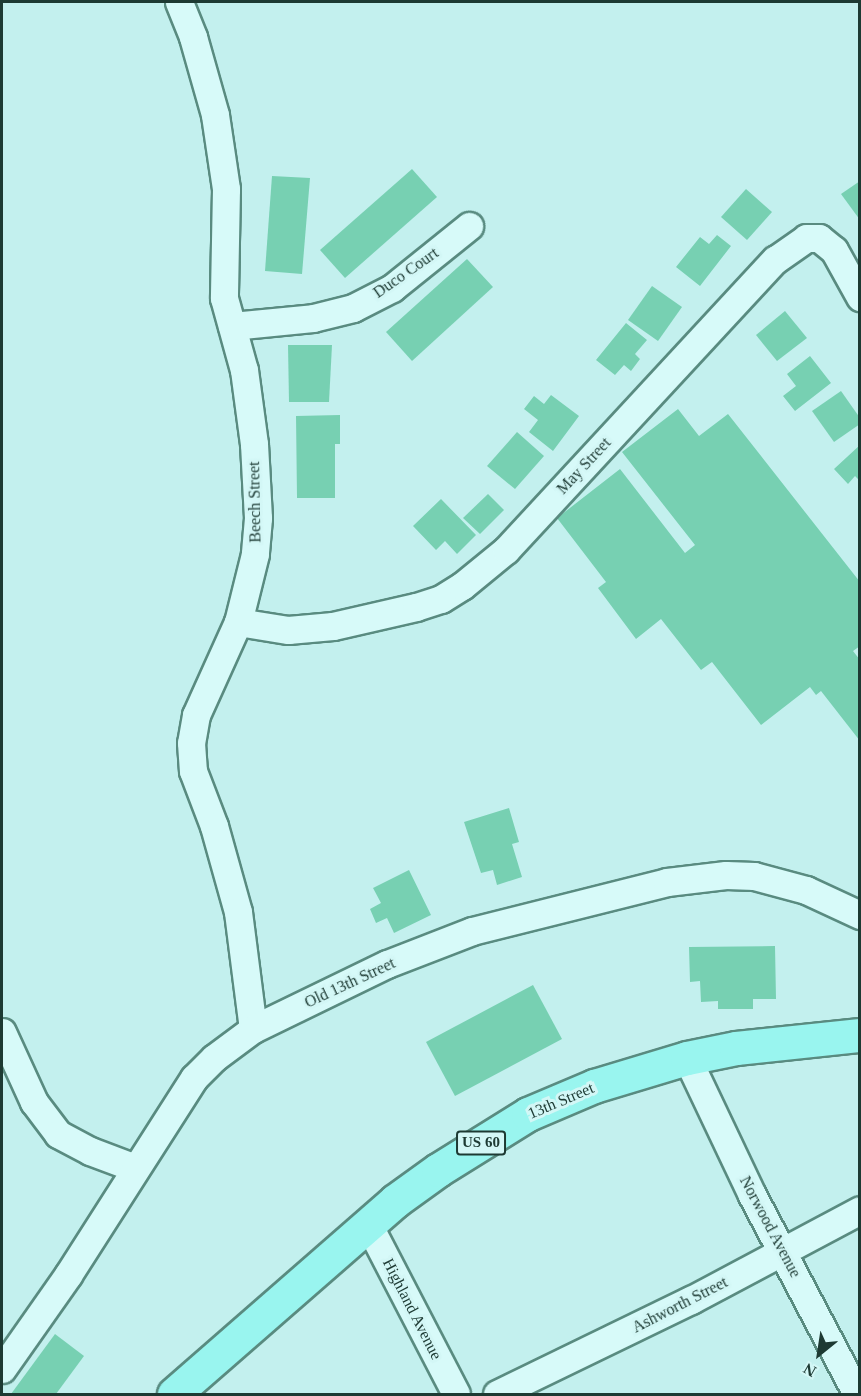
<!DOCTYPE html>
<style>
body{margin:0}
#map{position:relative;width:861px;height:1396px;overflow:hidden;background:#c3f0ee;font-family:Georgia,serif}
div>[style]{position:absolute}
.building>*{inset:0;background:#77d0b2}
.roads{filter:drop-shadow(2px 0 #598b80) drop-shadow(-2px 0 #598b80) drop-shadow(0 2px #598b80) drop-shadow(0 -2px #598b80)}
.minor>*{height:27px;margin:-13.5px;padding:0 13.5px;transform-origin:13.5px;border-radius:13.5px;background:#d7faf9}
.major>*{height:33px;margin:-16.5px;padding:0 16.5px;transform-origin:16.5px;border-radius:16.5px;background:#99f5ef}
span{translate:-50% -50%;white-space:nowrap;text-align:center;line-height:1.15;-webkit-text-stroke:6px #d3f7f6;paint-order:stroke}
.shield-label span{padding:2px 4px;background:#d3f7f6;border:2px solid;border-radius:4px;-webkit-text-stroke-width:0}
.shield-label{font-size:15px;color:#1d3a33;font-weight:700}
.street-label{font-size:16px;color:#1d3a33}
.frame{position:absolute;inset:0;border:3px solid #1d3a33;pointer-events:none}
.north{position:absolute;left:789px;top:1324px;width:60px;height:60px;-webkit-text-stroke:4px #d3f7f6;paint-order:stroke;rotate:210deg;font-size:16px;font-weight:700;line-height:24px;text-align:center;color:#1d3a33}
.north::after{content:'';display:block;margin:auto;width:21px;height:27px;background:#1d3a33;clip-path:polygon(50% 0,100% 100%,50% 72%,0 100%)}
</style>
<div id="map">
<div class="building">
<div style="clip-path:polygon(412px 169px,437px 197px,345px 278px,320px 250px)"></div>
<div style="clip-path:polygon(272px 176px,310px 178px,302px 274px,265px 271px)"></div>
<div style="clip-path:polygon(860px 181px,860px 220px,841px 194px)"></div>
<div style="clip-path:polygon(746px 189px,772px 212px,747px 240px,721px 217px)"></div>
<div style="clip-path:polygon(717px 235px,731px 246px,700px 286px,676px 267px,700px 237px,709px 244px)"></div>
<div style="clip-path:polygon(467px 259px,493px 287px,412px 361px,386px 332px)"></div>
<div style="clip-path:polygon(652px 286px,682px 307px,658px 341px,628px 320px)"></div>
<div style="clip-path:polygon(785px 311px,807px 338px,777px 361px,756px 335px)"></div>
<div style="clip-path:polygon(626px 323px,647px 340px,635px 354px,640px 359px,631px 371px,624px 365px,615px 375px,596px 360px)"></div>
<div style="clip-path:polygon(288px 345px,332px 345px,329px 402px,289px 402px)"></div>
<div style="clip-path:polygon(810px 356px,831px 383px,795px 411px,783px 396px,796px 386px,787px 374px)"></div>
<div style="clip-path:polygon(841px 391px,860px 418px,860px 424px,834px 442px,812px 411px)"></div>
<div style="clip-path:polygon(551px 395px,579px 416px,553px 451px,529px 432px,538px 420px,524px 409px,534px 396px,544px 404px)"></div>
<div style="clip-path:polygon(678px 409px,699px 436px,728px 414px,860px 582px,860px 646px,853px 651px,860px 660px,860px 741px,821px 691px,816px 695px,810px 687px,761px 725px,712px 662px,701px 670px,661px 619px,636px 639px,598px 588px,606px 582px,557px 518px,620px 469px,685px 553px,695px 545px,622px 452px)"></div>
<div style="clip-path:polygon(340px 415px,340px 444px,335px 444px,335px 498px,297px 498px,296px 416px)"></div>
<div style="clip-path:polygon(517px 432px,544px 456px,515px 489px,487px 466px)"></div>
<div style="clip-path:polygon(860px 445px,860px 481px,855px 476px,848px 484px,834px 469px)"></div>
<div style="clip-path:polygon(488px 494px,504px 510px,480px 534px,463px 518px)"></div>
<div style="clip-path:polygon(441px 499px,476px 535px,457px 554px,445px 541px,436px 550px,413px 526px)"></div>
<div style="clip-path:polygon(509px 808px,519px 842px,512px 844px,522px 877px,497px 885px,493px 870px,481px 873px,464px 822px)"></div>
<div style="clip-path:polygon(409px 870px,431px 915px,394px 933px,387px 918px,376px 923px,370px 909px,381px 903px,373px 888px)"></div>
<div style="clip-path:polygon(775px 946px,776px 999px,753px 999px,753px 1009px,718px 1009px,718px 1001px,701px 1002px,700px 981px,690px 982px,689px 947px)"></div>
<div style="clip-path:polygon(533px 985px,562px 1039px,455px 1096px,426px 1042px)"></div>
<div style="clip-path:polygon(55px 1334px,84px 1356px,56px 1394px,11px 1394px)"></div>
</div>
<div class="roads">
<div class="minor">
<div style="left:179px;top:2px;width:38px;rotate:68deg"></div>
<div style="left:193px;top:37px;width:81px;rotate:74.2deg"></div>
<div style="left:215px;top:115px;width:75px;rotate:81.5deg"></div>
<div style="left:226px;top:189px;width:109px;rotate:91.1deg"></div>
<div style="left:224px;top:298px;width:75px;rotate:74.5deg"></div>
<div style="left:244px;top:370px;width:75px;rotate:82.3deg"></div>
<div style="left:254px;top:444px;width:74px;rotate:86.9deg"></div>
<div style="left:258px;top:518px;width:36px;rotate:95deg"></div>
<div style="left:255px;top:554px;width:70px;rotate:104deg"></div>
<div style="left:238px;top:622px;width:102px;rotate:114.3deg"></div>
<div style="left:196px;top:715px;width:28px;rotate:100deg"></div>
<div style="left:191px;top:743px;width:28px;rotate:86deg"></div>
<div style="left:193px;top:771px;width:59px;rotate:69.1deg"></div>
<div style="left:214px;top:826px;width:89px;rotate:74.4deg"></div>
<div style="left:238px;top:912px;width:118px;rotate:82.7deg"></div>
<div style="left:232px;top:326px;width:81px;rotate:-5.6deg"></div>
<div style="left:313px;top:318px;width:41px;rotate:-14deg"></div>
<div style="left:353px;top:308px;width:44px;rotate:-27.1deg"></div>
<div style="left:392px;top:288px;width:99px;rotate:-38.8deg"></div>
<div style="left:238px;top:622px;width:51px;rotate:9.1deg"></div>
<div style="left:288px;top:630px;width:45px;rotate:-5.1deg"></div>
<div style="left:333px;top:626px;width:85px;rotate:-12.9deg"></div>
<div style="left:416px;top:607px;width:26px;rotate:-18deg"></div>
<div style="left:441px;top:599px;width:25px;rotate:-32deg"></div>
<div style="left:462px;top:586px;width:57px;rotate:-39.3deg"></div>
<div style="left:506px;top:550px;width:396px;rotate:-47.2deg"></div>
<div style="left:775px;top:260px;width:38px;rotate:-35deg"></div>
<div style="left:806px;top:238px;width:13px"></div>
<div style="left:819px;top:238px;width:19px;rotate:39deg"></div>
<div style="left:834px;top:250px;width:54px;rotate:61deg"></div>
<div style="left:2px;top:1032px;width:77px;rotate:65.4deg"></div>
<div style="left:34px;top:1102px;width:40px;rotate:53deg"></div>
<div style="left:58px;top:1134px;width:36px;rotate:28deg"></div>
<div style="left:90px;top:1151px;width:48px;rotate:20.7deg"></div>
<div style="left:687px;top:1058px;width:152px;rotate:64.6deg"></div>
<div style="left:752px;top:1195px;width:225px;rotate:62.2deg"></div>
<div style="left:368px;top:1224px;width:191px;rotate:62.6deg"></div>
<div style="left:2px;top:1369px;width:115px;rotate:-54.9deg"></div>
<div style="left:68px;top:1275px;width:234px;rotate:-57.4deg"></div>
<div style="left:194px;top:1078px;width:28px;rotate:-45deg"></div>
<div style="left:214px;top:1058px;width:49px;rotate:-36.6deg"></div>
<div style="left:253px;top:1029px;width:149px;rotate:-25.9deg"></div>
<div style="left:387px;top:964px;width:91px;rotate:-21.2deg"></div>
<div style="left:472px;top:931px;width:201px;rotate:-14.1deg"></div>
<div style="left:667px;top:882px;width:59px;rotate:-6.8deg"></div>
<div style="left:726px;top:875px;width:28px;rotate:2deg"></div>
<div style="left:754px;top:876px;width:54px;rotate:15.1deg"></div>
<div style="left:806px;top:890px;width:60px;rotate:24.8deg"></div>
<div style="left:497px;top:1394px;width:216px;rotate:-25.9deg"></div>
<div style="left:691px;top:1300px;width:191px;rotate:-28deg"></div>
</div>
<div class="major">
<div style="left:174px;top:1394px;width:293px;rotate:-41.1deg"></div>
<div style="left:395px;top:1201px;width:53px;rotate:-35.8deg"></div>
<div style="left:438px;top:1170px;width:106px;rotate:-31.9deg"></div>
<div style="left:528px;top:1114px;width:72px;rotate:-23deg"></div>
<div style="left:594px;top:1086px;width:97px;rotate:-16.8deg"></div>
<div style="left:687px;top:1058px;width:50px;rotate:-11.5deg"></div>
<div style="left:736px;top:1048px;width:125px;rotate:-6deg"></div>
</div>
</div>
<div class="shield-label">
<span style="left:481px;top:1143px">US 60</span>
</div>
<div class="street-label">
<span style="left:406px;top:273px;rotate:-35deg">Duco Court</span>
<span style="left:584px;top:466px;rotate:-47deg">May Street</span>
<span style="left:255px;top:502px;rotate:-91deg">Beech Street</span>
<span style="left:350px;top:983px;rotate:-25deg">Old 13th Street</span>
<span style="left:561px;top:1101px;rotate:-23deg">13th Street</span>
<span style="left:770px;top:1227px;rotate:62deg">Norwood Avenue</span>
<span style="left:680px;top:1305px;rotate:-27deg">Ashworth Street</span>
<span style="left:412px;top:1309px;rotate:63deg">Highland Avenue</span>
</div>
<div class="frame"></div>
<div class="north">N</div>
</div>
